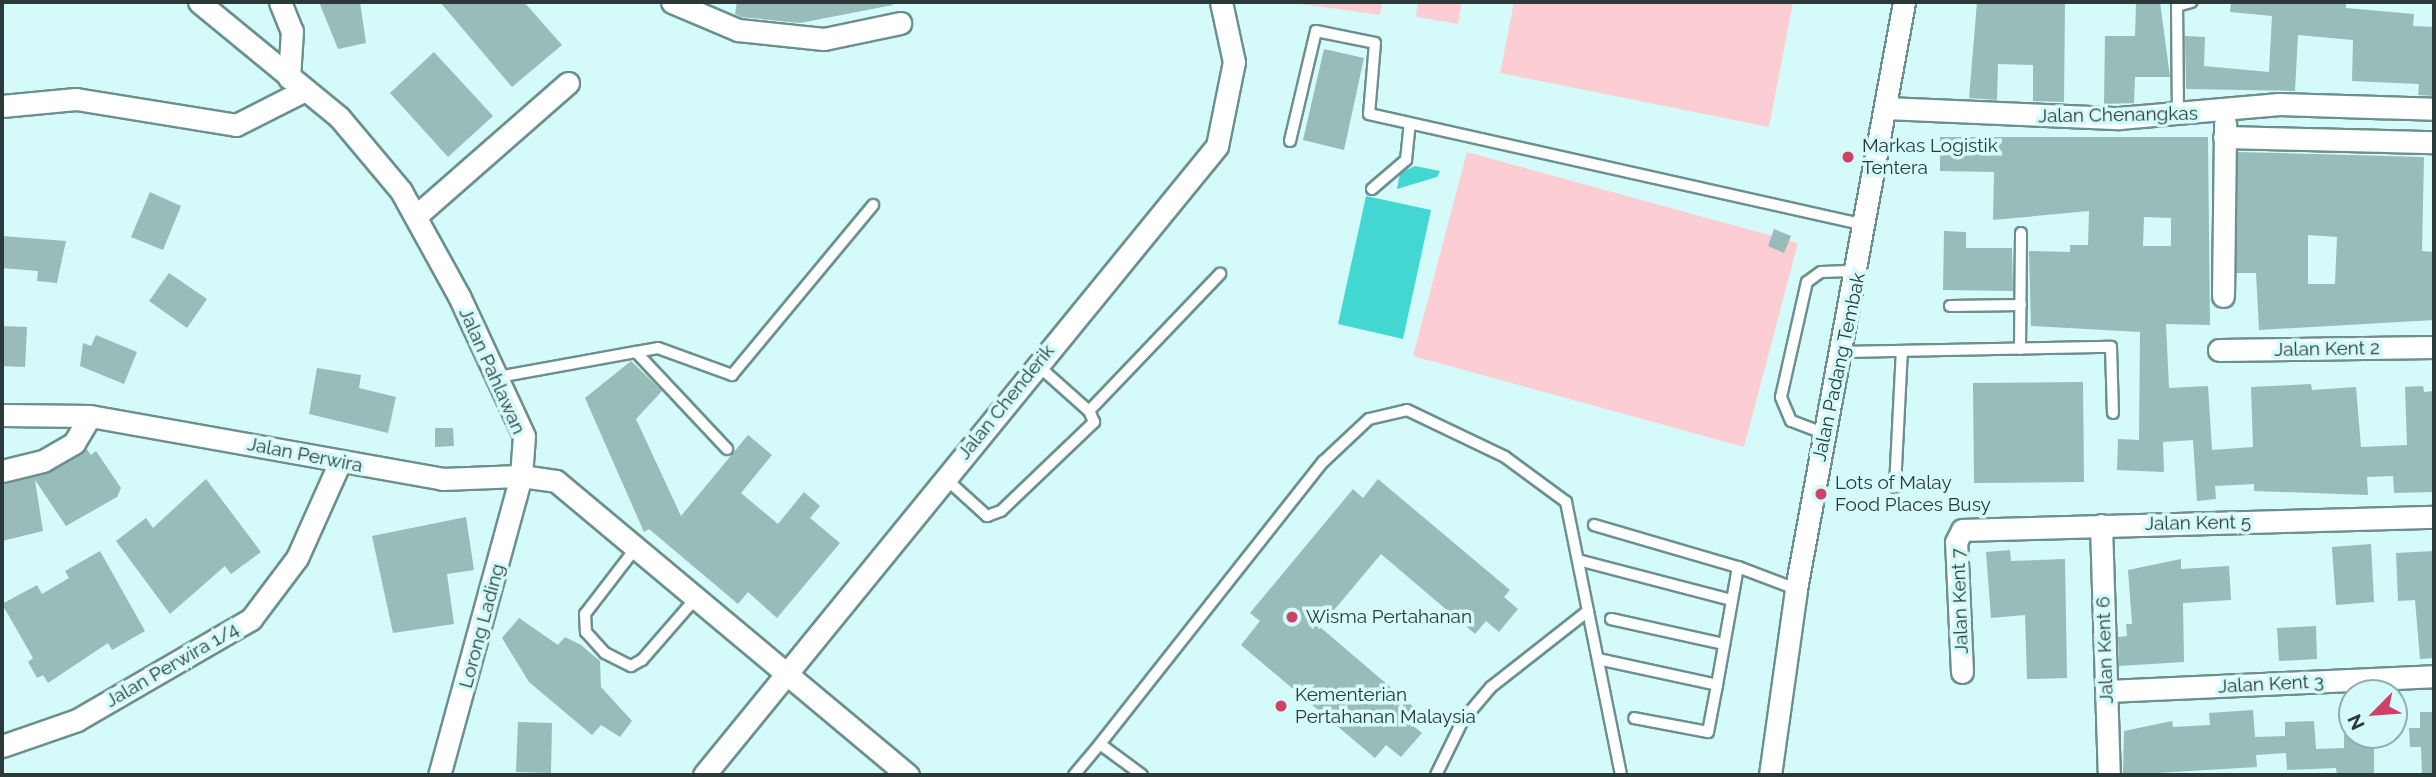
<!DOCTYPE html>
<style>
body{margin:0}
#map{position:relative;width:2436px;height:777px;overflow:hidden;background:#d4fbf9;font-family:Raleway,sans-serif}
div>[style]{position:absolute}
.green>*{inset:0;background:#fdcdd4}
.water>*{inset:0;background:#43d7d2}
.building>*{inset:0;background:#97bcba}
.roads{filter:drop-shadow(2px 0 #6c908e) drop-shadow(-2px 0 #6c908e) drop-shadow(0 2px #6c908e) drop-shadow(0 -2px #6c908e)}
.lane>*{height:10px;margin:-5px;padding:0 5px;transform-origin:5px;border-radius:5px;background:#fff}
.street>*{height:21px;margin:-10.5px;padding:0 10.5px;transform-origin:10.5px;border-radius:10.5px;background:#fff}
.dots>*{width:19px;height:19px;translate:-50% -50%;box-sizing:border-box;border:4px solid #d4fbf9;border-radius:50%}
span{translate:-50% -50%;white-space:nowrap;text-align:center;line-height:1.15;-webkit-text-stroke:7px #d4fbf9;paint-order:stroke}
.street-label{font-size:19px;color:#2b3a39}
.poi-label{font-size:19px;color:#2b3a39}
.left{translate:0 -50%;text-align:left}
.frame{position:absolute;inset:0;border:4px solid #2b3a39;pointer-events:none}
.north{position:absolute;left:2338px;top:679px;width:70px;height:70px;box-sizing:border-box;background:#d4fbf9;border:2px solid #90aeac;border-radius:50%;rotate:245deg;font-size:19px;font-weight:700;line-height:28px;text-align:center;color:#2b3a39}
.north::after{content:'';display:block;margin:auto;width:24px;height:32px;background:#cf4167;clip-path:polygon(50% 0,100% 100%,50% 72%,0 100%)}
</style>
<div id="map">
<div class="green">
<div style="clip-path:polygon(1287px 2px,1382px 2px,1380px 15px)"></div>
<div style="clip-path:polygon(1418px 2px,1462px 2px,1458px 24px,1416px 17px)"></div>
<div style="clip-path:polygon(1514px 2px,1793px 2px,1769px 127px,1500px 73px)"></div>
<div style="clip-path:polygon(1467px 152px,1798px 243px,1744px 447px,1413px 356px)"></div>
</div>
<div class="water">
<div style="clip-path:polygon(1415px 166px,1440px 171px,1437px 177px,1397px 189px,1400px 173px)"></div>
<div style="clip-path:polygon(1366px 196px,1431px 210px,1403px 339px,1338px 324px)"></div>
</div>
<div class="building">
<div style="clip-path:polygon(319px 2px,360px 2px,366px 43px,338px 49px)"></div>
<div style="clip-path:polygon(440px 2px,524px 2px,562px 45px,512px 87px)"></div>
<div style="clip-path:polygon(737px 2px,892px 2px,893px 5px,800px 23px,741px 17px,735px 14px)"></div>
<div style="clip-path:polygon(1977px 2px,2065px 2px,2064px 102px,2033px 101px,2033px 65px,1998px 64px,1997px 100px,1969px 98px)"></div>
<div style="clip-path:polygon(2136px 2px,2160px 2px,2170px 77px,2135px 77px,2134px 103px,2104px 104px,2105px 36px,2135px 36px)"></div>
<div style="clip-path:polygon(2231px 2px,2346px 2px,2346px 8px,2414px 14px,2413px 26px,2434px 27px,2434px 96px,2418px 95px,2419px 84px,2352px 81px,2353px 40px,2298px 35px,2295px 91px,2186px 89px,2185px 36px,2205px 37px,2204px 66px,2269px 72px,2272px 16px,2230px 12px)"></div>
<div style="clip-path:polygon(1324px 49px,1364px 58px,1344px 150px,1303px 140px)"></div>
<div style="clip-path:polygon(434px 52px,493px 116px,448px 157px,390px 93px)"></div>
<div style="clip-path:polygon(evenodd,1940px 137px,2208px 137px,2210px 325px,2166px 324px,2169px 388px,2208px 386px,2212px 450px,2253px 447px,2251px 387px,2311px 384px,2312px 390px,2356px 387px,2361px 447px,2407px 445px,2405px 387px,2423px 386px,2424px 392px,2434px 391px,2434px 492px,2394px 493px,2393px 476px,2367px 477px,2368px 495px,2254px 491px,2254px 484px,2215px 486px,2216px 499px,2197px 501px,2193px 440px,2163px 442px,2164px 472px,2117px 470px,2118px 439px,2139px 440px,2140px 332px,2031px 326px,2029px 251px,2070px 252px,2070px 245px,2088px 245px,2089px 211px,1993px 220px,1994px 172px,1940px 171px,1940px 137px,2144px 217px,2171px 218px,2171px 246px,2143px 246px,2144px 217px)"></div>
<div style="clip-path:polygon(evenodd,2238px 152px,2424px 157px,2422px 251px,2434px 252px,2434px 320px,2259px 330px,2256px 273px,2236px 273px,2238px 152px,2308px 235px,2337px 237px,2335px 284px,2308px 284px,2308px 235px)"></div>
<div style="clip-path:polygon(150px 192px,181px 206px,163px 250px,131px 237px)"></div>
<div style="clip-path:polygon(1774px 229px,1791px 236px,1784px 253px,1768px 246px)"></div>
<div style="clip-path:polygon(1944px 231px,1966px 232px,1966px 248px,2012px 248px,2013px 291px,1943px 290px)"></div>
<div style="clip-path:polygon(2px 236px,66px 241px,57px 283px,37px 281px,38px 271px,2px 268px)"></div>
<div style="clip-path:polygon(169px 273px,207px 299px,187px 328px,149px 301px)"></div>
<div style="clip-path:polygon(2px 326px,27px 327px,25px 367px,2px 366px)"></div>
<div style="clip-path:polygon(96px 335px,137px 352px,124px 384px,80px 366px,83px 343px,91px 346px)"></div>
<div style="clip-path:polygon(631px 361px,662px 391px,636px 419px,681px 516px,748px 435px,772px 455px,741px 493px,778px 524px,804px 492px,820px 506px,810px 518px,840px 543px,777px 618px,748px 592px,738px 604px,649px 529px,644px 532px,585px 398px)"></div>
<div style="clip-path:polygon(317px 368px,361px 375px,359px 388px,396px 397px,388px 433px,309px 414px)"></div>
<div style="clip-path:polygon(2083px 382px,2084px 482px,1974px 483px,1973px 383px)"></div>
<div style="clip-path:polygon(435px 428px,453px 428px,454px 446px,435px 447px)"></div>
<div style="clip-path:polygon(86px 448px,91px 455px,96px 451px,121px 488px,117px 497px,66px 526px,35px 480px,43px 531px,2px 541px,3px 484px,49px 473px)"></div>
<div style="clip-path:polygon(206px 479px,261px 552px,231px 574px,225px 566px,170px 614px,116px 541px,146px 518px,153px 528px)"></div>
<div style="clip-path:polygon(1378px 479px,1510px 590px,1504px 597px,1518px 609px,1499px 632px,1486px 621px,1475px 634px,1381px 554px,1320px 627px,1416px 709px,1406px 720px,1422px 733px,1401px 757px,1386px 745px,1375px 758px,1241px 645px,1260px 621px,1250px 613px,1353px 489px,1363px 498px)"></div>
<div style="clip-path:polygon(466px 517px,474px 570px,447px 574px,454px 624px,393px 633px,372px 536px)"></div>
<div style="clip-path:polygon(2371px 544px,2374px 602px,2336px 605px,2332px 547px)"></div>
<div style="clip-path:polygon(2010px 550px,2011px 561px,2065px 559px,2067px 678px,2027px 679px,2025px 615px,1991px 618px,1986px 552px)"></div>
<div style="clip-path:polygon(100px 551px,145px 631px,112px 650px,108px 643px,48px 683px,43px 675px,37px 678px,28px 662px,33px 658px,2px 604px,37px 585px,42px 594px,69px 578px,65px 571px)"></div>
<div style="clip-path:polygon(2434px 551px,2434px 658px,2420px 659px,2415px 600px,2398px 601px,2396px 553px)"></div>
<div style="clip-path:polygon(2181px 559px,2181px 569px,2229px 566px,2231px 600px,2183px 603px,2184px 662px,2119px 666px,2118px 637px,2127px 636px,2126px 624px,2132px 624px,2128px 570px)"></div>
<div style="clip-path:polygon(519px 618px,558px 645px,565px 637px,581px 645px,600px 661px,601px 687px,632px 721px,620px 737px,601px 725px,592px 735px,529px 682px,502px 638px)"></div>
<div style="clip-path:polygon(2316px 626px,2317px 659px,2279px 661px,2277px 628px)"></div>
<div style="clip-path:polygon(2253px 710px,2255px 737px,2285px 736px,2285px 722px,2314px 721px,2316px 749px,2344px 748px,2344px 735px,2374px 735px,2374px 775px,2337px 775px,2336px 768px,2287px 770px,2286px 753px,2256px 755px,2257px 767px,2123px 775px,2124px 731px,2172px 721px,2173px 727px,2210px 725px,2209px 713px)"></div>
<div style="clip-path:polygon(2420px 712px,2434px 712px,2434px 775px,2422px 775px,2421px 747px,2410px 747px,2409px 728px,2420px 728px)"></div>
<div style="clip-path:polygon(518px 722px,552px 723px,551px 773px,516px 772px)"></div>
</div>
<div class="roads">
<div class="lane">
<div style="left:2178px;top:116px;width:110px;rotate:-90.5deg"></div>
<div style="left:2177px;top:6px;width:15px;rotate:-16deg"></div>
<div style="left:1290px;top:141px;width:113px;rotate:-76.7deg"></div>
<div style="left:1316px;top:31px;width:60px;rotate:11.5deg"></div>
<div style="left:1375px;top:43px;width:71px;rotate:94.8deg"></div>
<div style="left:1369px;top:114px;width:508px;rotate:12.61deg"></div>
<div style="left:1372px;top:189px;width:45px;rotate:-40.5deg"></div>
<div style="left:1406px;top:160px;width:36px;rotate:-84deg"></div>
<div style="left:1950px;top:306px;width:71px;rotate:-0.8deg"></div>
<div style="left:2020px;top:349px;width:116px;rotate:-89.5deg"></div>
<div style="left:636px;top:352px;width:22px;rotate:-10deg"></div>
<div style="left:658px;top:348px;width:79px;rotate:20deg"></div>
<div style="left:732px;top:375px;width:221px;rotate:-50.3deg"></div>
<div style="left:1842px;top:352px;width:269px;rotate:-1.1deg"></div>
<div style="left:2111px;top:347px;width:66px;rotate:88.3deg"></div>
<div style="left:498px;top:377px;width:140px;rotate:-10.3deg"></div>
<div style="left:636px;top:352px;width:133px;rotate:46.8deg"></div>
<div style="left:1089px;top:411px;width:190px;rotate:-46.3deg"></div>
<div style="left:1823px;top:433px;width:34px;rotate:-159deg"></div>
<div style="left:1791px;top:421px;width:26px;rotate:-113deg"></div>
<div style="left:1781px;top:397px;width:118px;rotate:-77.3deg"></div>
<div style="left:1807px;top:282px;width:17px;rotate:-36deg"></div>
<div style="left:1821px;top:272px;width:35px;rotate:-2deg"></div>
<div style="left:945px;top:478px;width:57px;rotate:42.1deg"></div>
<div style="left:987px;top:516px;width:15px;rotate:-20deg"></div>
<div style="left:1001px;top:511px;width:129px;rotate:-43.7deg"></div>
<div style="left:1094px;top:422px;width:12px;rotate:-114deg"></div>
<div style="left:1089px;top:411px;width:71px;rotate:-138.4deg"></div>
<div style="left:1895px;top:487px;width:136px;rotate:-87.1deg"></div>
<div style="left:1594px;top:525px;width:150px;rotate:16.3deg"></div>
<div style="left:1738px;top:567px;width:120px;rotate:100.1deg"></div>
<div style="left:635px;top:549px;width:82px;rotate:127.6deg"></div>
<div style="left:585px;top:614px;width:18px;rotate:87deg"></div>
<div style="left:586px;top:632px;width:28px;rotate:48deg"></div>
<div style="left:605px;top:653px;width:29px;rotate:27deg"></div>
<div style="left:631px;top:666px;width:13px;rotate:-29deg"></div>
<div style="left:642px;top:660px;width:81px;rotate:-49deg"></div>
<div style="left:1578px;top:560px;width:159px;rotate:14.6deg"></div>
<div style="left:1738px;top:567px;width:62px;rotate:20.8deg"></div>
<div style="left:1611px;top:619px;width:116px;rotate:12.5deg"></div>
<div style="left:1598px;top:659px;width:122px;rotate:12.3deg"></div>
<div style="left:1717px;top:685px;width:48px;rotate:100.8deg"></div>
<div style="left:1708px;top:732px;width:75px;rotate:-169.3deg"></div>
<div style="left:1074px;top:775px;width:40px;rotate:-50deg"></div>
<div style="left:1142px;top:775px;width:52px;rotate:-143.6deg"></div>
<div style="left:1100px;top:744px;width:360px;rotate:-51.7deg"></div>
<div style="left:1323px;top:462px;width:63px;rotate:-43.1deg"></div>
<div style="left:1369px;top:419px;width:39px;rotate:-13deg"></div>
<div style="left:1407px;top:410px;width:109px;rotate:25.6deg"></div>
<div style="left:1505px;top:457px;width:76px;rotate:36.4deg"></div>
<div style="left:1566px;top:502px;width:278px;rotate:78.6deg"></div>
<div style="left:1436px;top:775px;width:61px;rotate:-63.9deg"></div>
<div style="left:1463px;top:720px;width:43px;rotate:-49.7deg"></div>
<div style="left:1491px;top:687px;width:123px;rotate:-38.1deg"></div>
</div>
<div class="street">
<div style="left:199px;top:2px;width:181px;rotate:39.4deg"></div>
<div style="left:339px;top:117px;width:97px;rotate:50deg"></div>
<div style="left:401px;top:191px;width:120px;rotate:61.1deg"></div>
<div style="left:459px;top:296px;width:154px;rotate:65.1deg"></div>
<div style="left:524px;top:436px;width:40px;rotate:94.3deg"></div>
<div style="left:521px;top:476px;width:35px;rotate:8deg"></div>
<div style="left:556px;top:481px;width:459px;rotate:39.9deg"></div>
<div style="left:280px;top:2px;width:31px;rotate:68deg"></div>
<div style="left:292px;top:31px;width:47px;rotate:93.7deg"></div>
<div style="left:672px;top:2px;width:72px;rotate:23deg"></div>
<div style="left:738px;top:30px;width:86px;rotate:6deg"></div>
<div style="left:824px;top:39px;width:78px;rotate:-11.9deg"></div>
<div style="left:2px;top:106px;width:74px;rotate:-5.4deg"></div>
<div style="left:76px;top:99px;width:162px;rotate:9.2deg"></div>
<div style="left:236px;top:125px;width:75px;rotate:-26.9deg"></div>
<div style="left:1886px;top:108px;width:233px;rotate:2.5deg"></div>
<div style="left:2119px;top:118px;width:161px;rotate:-5deg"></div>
<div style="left:2279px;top:104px;width:155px;rotate:1.8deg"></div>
<div style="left:2224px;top:137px;width:210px;rotate:1.4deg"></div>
<div style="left:416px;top:216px;width:202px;rotate:-41.2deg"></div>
<div style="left:2223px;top:296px;width:173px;rotate:-89.3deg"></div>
<div style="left:2219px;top:350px;width:215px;rotate:-0.8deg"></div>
<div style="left:2px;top:415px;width:88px;rotate:0.7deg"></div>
<div style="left:90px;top:416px;width:358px;rotate:10.1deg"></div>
<div style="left:442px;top:479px;width:79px;rotate:-2.2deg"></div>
<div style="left:521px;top:476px;width:310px;rotate:105.3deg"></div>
<div style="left:2px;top:471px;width:42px;rotate:-13.7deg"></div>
<div style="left:43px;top:461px;width:36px;rotate:-30deg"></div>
<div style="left:74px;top:443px;width:31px;rotate:-59deg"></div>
<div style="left:2101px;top:525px;width:250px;rotate:88.2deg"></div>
<div style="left:1962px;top:672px;width:130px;rotate:-92.6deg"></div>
<div style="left:1956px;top:542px;width:13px;rotate:-63deg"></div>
<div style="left:1962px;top:530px;width:472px;rotate:-1.6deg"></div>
<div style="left:2107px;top:691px;width:327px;rotate:-2.6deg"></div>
<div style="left:2px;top:746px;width:79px;rotate:-19.1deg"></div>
<div style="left:77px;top:720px;width:201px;rotate:-30.1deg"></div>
<div style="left:251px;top:619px;width:76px;rotate:-53deg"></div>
<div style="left:297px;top:558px;width:105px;rotate:-65.9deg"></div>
<div style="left:704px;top:775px;width:812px;rotate:-50.8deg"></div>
<div style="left:1217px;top:146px;width:86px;rotate:-78.6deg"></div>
<div style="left:1234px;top:62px;width:61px;rotate:-102.2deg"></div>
<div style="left:1770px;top:775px;width:188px;rotate:-82deg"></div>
<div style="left:1796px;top:589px;width:597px;rotate:-79.57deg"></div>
</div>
</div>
<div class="dots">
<div style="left:1848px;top:157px;background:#cf4167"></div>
<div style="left:1821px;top:494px;background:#cf4167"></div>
<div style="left:1292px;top:617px;background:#cf4167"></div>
<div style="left:1281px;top:706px;background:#cf4167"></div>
</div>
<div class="street-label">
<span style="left:2118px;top:115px;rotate:-1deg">Jalan Chenangkas</span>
<span style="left:2327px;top:349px;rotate:-1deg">Jalan Kent 2</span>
<span style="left:1839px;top:367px;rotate:-78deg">Jalan Padang Tembak</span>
<span style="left:492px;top:371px;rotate:66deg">Jalan Pahlawan</span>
<span style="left:1006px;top:402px;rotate:-51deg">Jalan Chenderik</span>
<span style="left:305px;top:455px;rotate:11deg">Jalan Perwira</span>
<span style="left:2198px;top:523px;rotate:-1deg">Jalan Kent 5</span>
<span style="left:1960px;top:601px;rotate:-92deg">Jalan Kent 7</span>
<span style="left:482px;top:626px;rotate:-75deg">Lorong Lading</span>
<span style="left:2105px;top:650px;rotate:-92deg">Jalan Kent 6</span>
<span style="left:172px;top:665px;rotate:-30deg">Jalan Perwira 1/4</span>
<span style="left:2271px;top:684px;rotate:-3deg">Jalan Kent 3</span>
</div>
<div class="poi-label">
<span class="left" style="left:1862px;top:157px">Markas Logistik<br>Tentera</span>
<span class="left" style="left:1835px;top:494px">Lots of Malay<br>Food Places Busy</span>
<span class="left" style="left:1306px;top:617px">Wisma Pertahanan</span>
<span class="left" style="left:1295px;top:706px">Kementerian<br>Pertahanan Malaysia</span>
</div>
<div class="frame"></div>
<div class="north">N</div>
</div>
